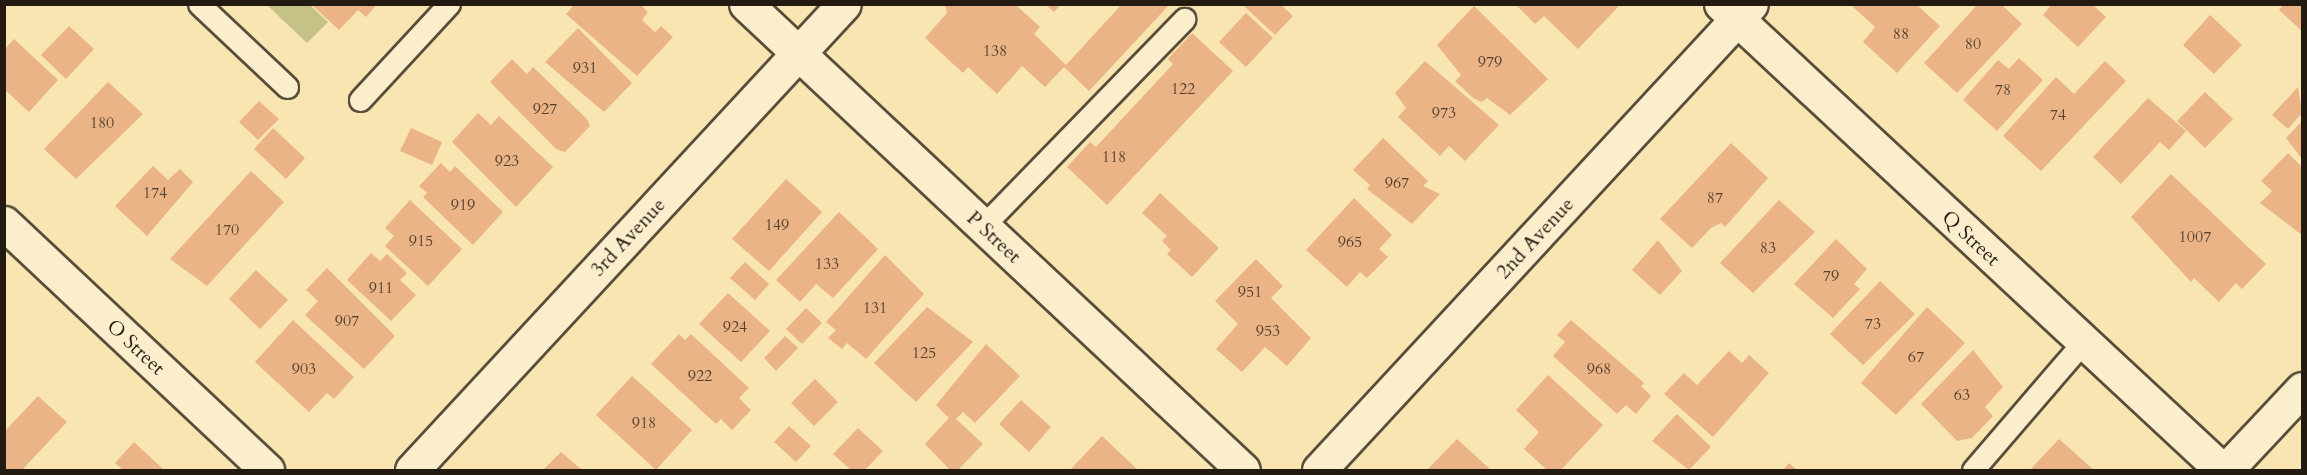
<!DOCTYPE html>
<style>
body{margin:0}
#map{position:relative;width:2307px;height:475px;overflow:hidden;background:#f9e5b2;font-family:Cardo,serif}
div>[style]{position:absolute}
.green>*{inset:0;background:#c5c287}
.building>*{inset:0;background:#eab486}
.roads{filter:drop-shadow(2px 0 #584e3a) drop-shadow(-2px 0 #584e3a) drop-shadow(0 2px #584e3a) drop-shadow(0 -2px #584e3a)}
.lane>*{height:21px;margin:-10.5px;padding:0 10.5px;transform-origin:10.5px;border-radius:10.5px;background:#fbeecd}
.street>*{height:33px;margin:-16.5px;padding:0 16.5px;transform-origin:16.5px;border-radius:16.5px;background:#fbeecd}
.secondary>*{height:33px;margin:-16.5px;padding:0 16.5px;transform-origin:16.5px;border-radius:16.5px;background:#fbeecd}
span{translate:-50% -50%;white-space:nowrap;text-align:center;line-height:1.15;-webkit-text-stroke:5px #fbeecd;paint-order:stroke}
.number-label{font-size:16px;color:#55412f}
.number-label span{-webkit-text-stroke-width:0}
.street-label{font-size:20px;color:#231b12}
.frame{position:absolute;inset:0;border:6px solid #231b12;pointer-events:none}
</style>
<div id="map">
<div class="green">
<div style="clip-path:polygon(267px 5px,310px 5px,328px 22px,307px 43px)"></div>
</div>
<div class="building">
<div style="clip-path:polygon(311px 4px,377px 4px,366px 17px,358px 10px,339px 30px)"></div>
<div style="clip-path:polygon(575px 4px,640px 4px,648px 12px,642px 20px,655px 32px,661px 26px,673px 37px,637px 76px,566px 14px)"></div>
<div style="clip-path:polygon(945px 4px,1015px 4px,1040px 27px,1034px 34px,1066px 65px,1122px 4px,1170px 4px,1089px 91px,1064px 67px,1045px 87px,1022px 66px,997px 94px,968px 67px,963px 73px,925px 38px,947px 13px)"></div>
<div style="clip-path:polygon(1045px 4px,1061px 4px,1054px 12px)"></div>
<div style="clip-path:polygon(1242px 4px,1280px 4px,1293px 16px,1275px 35px)"></div>
<div style="clip-path:polygon(1515px 4px,1615px 4px,1618px 7px,1578px 49px,1544px 16px,1535px 24px)"></div>
<div style="clip-path:polygon(1850px 4px,1916px 4px,1940px 26px,1897px 73px,1863px 42px,1875px 27px)"></div>
<div style="clip-path:polygon(1978px 4px,2001px 4px,2022px 24px,1957px 93px,1924px 63px)"></div>
<div style="clip-path:polygon(2052px 4px,2092px 4px,2106px 17px,2078px 47px,2043px 15px)"></div>
<div style="clip-path:polygon(2284px 4px,2302px 4px,2302px 31px,2279px 10px)"></div>
<div style="clip-path:polygon(1474px 6px,1548px 79px,1510px 115px,1487px 98px,1482px 102px,1473px 98px,1455px 81px,1461px 75px,1437px 45px)"></div>
<div style="clip-path:polygon(1246px 13px,1273px 38px,1246px 67px,1219px 42px)"></div>
<div style="clip-path:polygon(2210px 15px,2242px 45px,2214px 74px,2183px 45px)"></div>
<div style="clip-path:polygon(69px 26px,94px 49px,66px 79px,41px 55px)"></div>
<div style="clip-path:polygon(578px 28px,632px 83px,604px 112px,545px 62px)"></div>
<div style="clip-path:polygon(1192px 33px,1233px 71px,1107px 205px,1067px 167px,1090px 142px,1096px 147px,1173px 64px,1168px 59px)"></div>
<div style="clip-path:polygon(14px 39px,58px 80px,29px 112px,4px 89px,4px 50px)"></div>
<div style="clip-path:polygon(2019px 58px,2043px 80px,1997px 131px,1963px 100px,1998px 60px,2009px 69px)"></div>
<div style="clip-path:polygon(512px 59px,527px 74px,533px 67px,587px 119px,590px 126px,565px 152px,556px 149px,490px 82px)"></div>
<div style="clip-path:polygon(1425px 61px,1499px 125px,1465px 161px,1449px 146px,1440px 156px,1398px 117px,1406px 108px,1395px 93px)"></div>
<div style="clip-path:polygon(2105px 61px,2126px 81px,2041px 171px,2003px 136px,2056px 77px,2074px 94px)"></div>
<div style="clip-path:polygon(108px 82px,143px 114px,76px 179px,44px 149px)"></div>
<div style="clip-path:polygon(2298px 87px,2302px 113px,2288px 129px,2272px 115px)"></div>
<div style="clip-path:polygon(2205px 92px,2233px 119px,2205px 148px,2177px 121px)"></div>
<div style="clip-path:polygon(2148px 98px,2186px 131px,2169px 150px,2160px 142px,2121px 184px,2093px 157px)"></div>
<div style="clip-path:polygon(259px 101px,279px 119px,258px 140px,239px 122px)"></div>
<div style="clip-path:polygon(478px 113px,491px 125px,499px 116px,553px 167px,516px 207px,452px 142px)"></div>
<div style="clip-path:polygon(2302px 121px,2302px 159px,2286px 138px)"></div>
<div style="clip-path:polygon(273px 128px,305px 158px,286px 179px,254px 149px)"></div>
<div style="clip-path:polygon(411px 128px,442px 142px,432px 165px,400px 151px)"></div>
<div style="clip-path:polygon(1383px 138px,1428px 181px,1423px 186px,1440px 194px,1412px 224px,1367px 189px,1370px 185px,1353px 170px)"></div>
<div style="clip-path:polygon(1731px 143px,1768px 178px,1725px 227px,1721px 223px,1711px 228px,1692px 248px,1660px 219px)"></div>
<div style="clip-path:polygon(2288px 153px,2302px 167px,2302px 235px,2260px 203px,2272px 191px,2261px 181px)"></div>
<div style="clip-path:polygon(441px 163px,450px 172px,455px 166px,503px 212px,473px 245px,423px 197px,427px 193px,419px 186px)"></div>
<div style="clip-path:polygon(153px 166px,168px 180px,180px 169px,193px 182px,147px 236px,115px 206px)"></div>
<div style="clip-path:polygon(251px 171px,284px 202px,207px 286px,170px 259px)"></div>
<div style="clip-path:polygon(2171px 174px,2266px 264px,2242px 289px,2236px 283px,2219px 302px,2194px 278px,2191px 282px,2131px 217px)"></div>
<div style="clip-path:polygon(786px 179px,822px 212px,769px 271px,732px 239px)"></div>
<div style="clip-path:polygon(1160px 193px,1219px 248px,1192px 277px,1167px 254px,1171px 250px,1162px 241px,1167px 236px,1142px 213px)"></div>
<div style="clip-path:polygon(1354px 198px,1392px 235px,1379px 249px,1388px 257px,1367px 278px,1360px 272px,1347px 287px,1306px 250px)"></div>
<div style="clip-path:polygon(410px 200px,462px 249px,428px 286px,385px 246px,394px 236px,385px 228px)"></div>
<div style="clip-path:polygon(1779px 200px,1815px 232px,1753px 293px,1720px 263px)"></div>
<div style="clip-path:polygon(839px 212px,878px 249px,833px 298px,816px 284px,800px 302px,776px 280px)"></div>
<div style="clip-path:polygon(1836px 239px,1867px 269px,1854px 284px,1860px 289px,1833px 318px,1794px 284px)"></div>
<div style="clip-path:polygon(1658px 240px,1682px 271px,1660px 295px,1632px 270px)"></div>
<div style="clip-path:polygon(371px 253px,380px 261px,387px 254px,407px 273px,400px 280px,416px 295px,391px 321px,347px 280px)"></div>
<div style="clip-path:polygon(885px 255px,924px 294px,866px 359px,847px 343px,842px 349px,828px 338px,836px 330px,826px 322px)"></div>
<div style="clip-path:polygon(1256px 259px,1283px 286px,1271px 298px,1311px 338px,1287px 366px,1265px 347px,1242px 372px,1216px 349px,1238px 324px,1215px 301px)"></div>
<div style="clip-path:polygon(745px 262px,769px 284px,755px 300px,730px 278px)"></div>
<div style="clip-path:polygon(327px 268px,395px 336px,364px 369px,305px 315px,318px 301px,306px 290px)"></div>
<div style="clip-path:polygon(256px 270px,288px 300px,260px 329px,229px 299px)"></div>
<div style="clip-path:polygon(1880px 281px,1915px 314px,1863px 365px,1830px 334px)"></div>
<div style="clip-path:polygon(728px 293px,770px 331px,741px 362px,699px 324px)"></div>
<div style="clip-path:polygon(927px 307px,973px 342px,916px 402px,874px 363px)"></div>
<div style="clip-path:polygon(1927px 307px,1965px 343px,1896px 415px,1861px 383px)"></div>
<div style="clip-path:polygon(806px 308px,822px 323px,802px 344px,786px 329px)"></div>
<div style="clip-path:polygon(293px 320px,354px 377px,334px 399px,327px 393px,309px 412px,255px 362px)"></div>
<div style="clip-path:polygon(1571px 320px,1644px 383px,1641px 386px,1651px 396px,1636px 414px,1626px 405px,1617px 414px,1553px 356px,1565px 342px,1557px 335px)"></div>
<div style="clip-path:polygon(679px 334px,685px 340px,691px 334px,749px 388px,739px 398px,751px 410px,732px 430px,721px 419px,716px 424px,651px 364px)"></div>
<div style="clip-path:polygon(785px 336px,798px 348px,776px 371px,764px 358px)"></div>
<div style="clip-path:polygon(986px 344px,1020px 376px,975px 423px,963px 412px,956px 419px,983px 444px,958px 470px,950px 470px,925px 444px,949px 418px,936px 405px)"></div>
<div style="clip-path:polygon(1973px 350px,2003px 387px,1985px 407px,1993px 416px,1972px 438px,1957px 441px,1921px 404px)"></div>
<div style="clip-path:polygon(1729px 351px,1742px 363px,1749px 355px,1769px 373px,1713px 437px,1664px 394px,1684px 373px,1697px 385px)"></div>
<div style="clip-path:polygon(1548px 375px,1603px 425px,1561px 470px,1547px 470px,1524px 449px,1539px 432px,1516px 410px)"></div>
<div style="clip-path:polygon(632px 376px,692px 430px,656px 470px,596px 415px)"></div>
<div style="clip-path:polygon(815px 379px,838px 402px,814px 426px,791px 403px)"></div>
<div style="clip-path:polygon(38px 396px,67px 422px,22px 470px,4px 470px,4px 432px)"></div>
<div style="clip-path:polygon(1021px 400px,1051px 427px,1029px 452px,999px 424px)"></div>
<div style="clip-path:polygon(1677px 414px,1711px 447px,1689px 470px,1652px 441px)"></div>
<div style="clip-path:polygon(789px 426px,811px 446px,796px 462px,774px 442px)"></div>
<div style="clip-path:polygon(858px 428px,883px 451px,865px 470px,851px 470px,833px 454px)"></div>
<div style="clip-path:polygon(1102px 436px,1138px 470px,1070px 470px)"></div>
<div style="clip-path:polygon(1457px 439px,1491px 470px,1427px 470px)"></div>
<div style="clip-path:polygon(2059px 439px,2094px 470px,2030px 470px)"></div>
<div style="clip-path:polygon(134px 442px,163px 469px,161px 470px,123px 470px,115px 463px)"></div>
<div style="clip-path:polygon(561px 452px,582px 470px,543px 470px)"></div>
<div style="clip-path:polygon(1789px 463px,1797px 470px,1783px 470px)"></div>
</div>
<div class="roads">
<div class="lane">
<div style="left:199px;top:4px;width:121px;rotate:43.3deg"></div>
<div style="left:360px;top:100px;width:131px;rotate:-47.2deg"></div>
<div style="left:983px;top:226px;width:289px;rotate:-45.8deg"></div>
<div style="left:1973px;top:470px;width:169px;rotate:-49.3deg"></div>
</div>
<div class="street">
<div style="left:746px;top:4px;width:681px;rotate:43.16deg"></div>
<div style="left:1721px;top:4px;width:684px;rotate:42.93deg"></div>
<div style="left:4px;top:223px;width:361px;rotate:43.2deg"></div>
<div style="left:2226px;top:470px;width:111px;rotate:-46.8deg"></div>
</div>
<div class="secondary">
<div style="left:412px;top:470px;width:635px;rotate:-47.17deg"></div>
<div style="left:1319px;top:470px;width:635px;rotate:-47.17deg"></div>
</div>
</div>
<div class="number-label">
<span style="left:1901px;top:34px">88</span>
<span style="left:1973px;top:44px">80</span>
<span style="left:995px;top:51px">138</span>
<span style="left:1490px;top:62px">979</span>
<span style="left:585px;top:68px">931</span>
<span style="left:1183px;top:89px">122</span>
<span style="left:2003px;top:90px">78</span>
<span style="left:545px;top:109px">927</span>
<span style="left:1444px;top:113px">973</span>
<span style="left:2058px;top:115px">74</span>
<span style="left:102px;top:123px">180</span>
<span style="left:1114px;top:157px">118</span>
<span style="left:507px;top:161px">923</span>
<span style="left:1397px;top:183px">967</span>
<span style="left:155px;top:193px">174</span>
<span style="left:1715px;top:198px">87</span>
<span style="left:463px;top:205px">919</span>
<span style="left:777px;top:225px">149</span>
<span style="left:227px;top:230px">170</span>
<span style="left:2195px;top:237px">1007</span>
<span style="left:421px;top:241px">915</span>
<span style="left:1350px;top:242px">965</span>
<span style="left:1768px;top:248px">83</span>
<span style="left:827px;top:264px">133</span>
<span style="left:1831px;top:276px">79</span>
<span style="left:381px;top:288px">911</span>
<span style="left:1250px;top:292px">951</span>
<span style="left:875px;top:308px">131</span>
<span style="left:347px;top:321px">907</span>
<span style="left:1873px;top:324px">73</span>
<span style="left:735px;top:327px">924</span>
<span style="left:1268px;top:331px">953</span>
<span style="left:924px;top:353px">125</span>
<span style="left:1916px;top:357px">67</span>
<span style="left:304px;top:369px">903</span>
<span style="left:1599px;top:369px">968</span>
<span style="left:700px;top:376px">922</span>
<span style="left:1962px;top:395px">63</span>
<span style="left:644px;top:423px">918</span>
</div>
<div class="street-label">
<span style="left:628px;top:237px;rotate:-47deg">3rd Avenue</span>
<span style="left:994px;top:237px;rotate:43deg">P Street</span>
<span style="left:1535px;top:238px;rotate:-47deg">2nd Avenue</span>
<span style="left:1971px;top:238px;rotate:43deg">Q Street</span>
<span style="left:136px;top:347px;rotate:43deg">O Street</span>
</div>
<div class="frame"></div>
</div>
